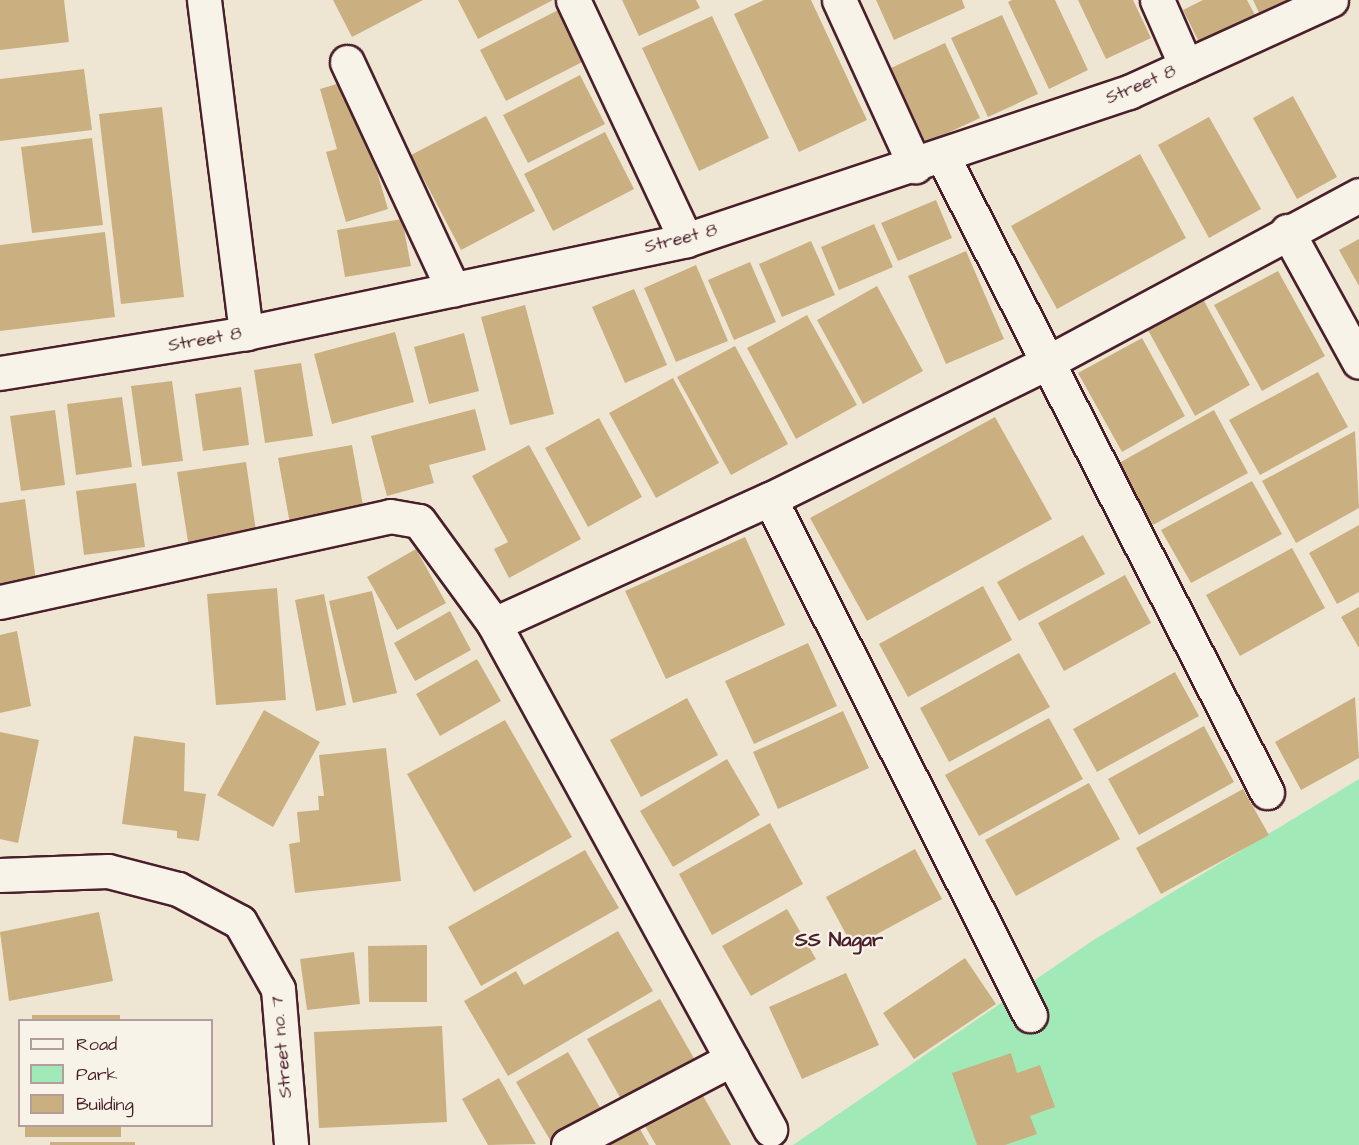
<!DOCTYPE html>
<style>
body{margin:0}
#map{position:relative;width:1359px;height:1145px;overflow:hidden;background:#eee6d3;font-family:"Architects Daughter",sans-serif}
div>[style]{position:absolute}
.green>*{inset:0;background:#a1eab8}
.building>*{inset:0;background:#cab081}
.roads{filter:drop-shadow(2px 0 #4a1f2b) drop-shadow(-2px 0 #4a1f2b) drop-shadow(0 2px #4a1f2b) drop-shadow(0 -2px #4a1f2b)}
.minor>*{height:33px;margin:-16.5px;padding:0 16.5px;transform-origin:16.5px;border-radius:16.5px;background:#f7f3e8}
.tertiary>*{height:33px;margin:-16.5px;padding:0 16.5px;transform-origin:16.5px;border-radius:16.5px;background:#f7f3e8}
span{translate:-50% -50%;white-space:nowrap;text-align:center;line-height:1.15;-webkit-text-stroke:4.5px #f7f3e8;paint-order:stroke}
.street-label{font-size:18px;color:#4a1f2b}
.neighbourhood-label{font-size:20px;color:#4a1f2b;font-weight:700}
.legend{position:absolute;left:18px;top:1019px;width:195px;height:108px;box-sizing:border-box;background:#f7f3e8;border:2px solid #b29e9c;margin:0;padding:8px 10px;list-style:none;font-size:18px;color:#4a1f2b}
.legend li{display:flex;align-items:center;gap:12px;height:30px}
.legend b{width:30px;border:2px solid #b29e9c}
</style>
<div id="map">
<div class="green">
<div style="clip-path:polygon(1359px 779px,1359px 1145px,793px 1145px,1092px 941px)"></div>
</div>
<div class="building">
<div style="clip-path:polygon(0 0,64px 0,69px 42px,0 50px)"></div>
<div style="clip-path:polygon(333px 0,423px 0,352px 37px)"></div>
<div style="clip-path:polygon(458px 0,553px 0,478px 39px)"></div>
<div style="clip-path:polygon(622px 0,696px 0,700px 8px,639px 36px)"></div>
<div style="clip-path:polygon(764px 0,811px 0,867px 120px,799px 152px,734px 14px)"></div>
<div style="clip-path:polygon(876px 0,962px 0,965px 8px,894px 40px)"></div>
<div style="clip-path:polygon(1012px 0,1055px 0,1088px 70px,1049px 89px,1008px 2px)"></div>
<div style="clip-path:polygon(1078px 0,1133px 0,1151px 38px,1106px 59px)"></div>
<div style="clip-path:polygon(1203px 0,1247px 0,1255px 15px,1200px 44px,1183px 10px)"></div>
<div style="clip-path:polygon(1253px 0,1298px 0,1262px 19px)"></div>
<div style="clip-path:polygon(562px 8px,588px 59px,506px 101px,480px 50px)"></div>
<div style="clip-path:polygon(1002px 15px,1038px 94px,988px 117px,951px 38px)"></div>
<div style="clip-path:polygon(712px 16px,769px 138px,699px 171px,642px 48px)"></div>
<div style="clip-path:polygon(945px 43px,980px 118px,926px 143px,891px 68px)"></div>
<div style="clip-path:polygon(84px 69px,92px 130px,0 141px,0 79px)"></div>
<div style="clip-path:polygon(580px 75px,605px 124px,528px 163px,503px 115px)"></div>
<div style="clip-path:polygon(350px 80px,388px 209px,346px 222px,326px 152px,337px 149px,320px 89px)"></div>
<div style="clip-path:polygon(1293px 96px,1337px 177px,1297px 199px,1253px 118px)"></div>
<div style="clip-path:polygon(162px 107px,184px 297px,121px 304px,99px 114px)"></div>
<div style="clip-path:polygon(486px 116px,535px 211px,461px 250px,411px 155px)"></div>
<div style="clip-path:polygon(1209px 117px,1261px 209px,1209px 238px,1158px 145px)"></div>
<div style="clip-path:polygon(605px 132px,634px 189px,553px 231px,524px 174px)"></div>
<div style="clip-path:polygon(92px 138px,103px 225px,32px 233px,21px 147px)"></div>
<div style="clip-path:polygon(1140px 154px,1186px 238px,1057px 309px,1011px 226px)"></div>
<div style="clip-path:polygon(936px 200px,952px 238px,898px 261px,881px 223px)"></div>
<div style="clip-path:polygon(402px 219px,411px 266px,345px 277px,337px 230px)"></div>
<div style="clip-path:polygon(874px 224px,893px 267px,839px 290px,821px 247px)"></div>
<div style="clip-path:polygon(105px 232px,115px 317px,0 331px,0 245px)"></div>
<div style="clip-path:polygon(1359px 239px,1359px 286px,1339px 250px)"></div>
<div style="clip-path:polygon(811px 241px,835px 295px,782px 317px,759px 264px)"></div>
<div style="clip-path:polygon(966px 251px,1004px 339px,946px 364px,908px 276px)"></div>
<div style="clip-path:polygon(750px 262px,776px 322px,734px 340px,708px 280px)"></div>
<div style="clip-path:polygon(696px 265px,728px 341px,676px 362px,644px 288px)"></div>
<div style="clip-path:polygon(1278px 271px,1325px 356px,1262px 391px,1214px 305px)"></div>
<div style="clip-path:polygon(877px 286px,923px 371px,863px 404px,817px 320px)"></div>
<div style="clip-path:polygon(634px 289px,667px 365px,625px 383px,592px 307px)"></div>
<div style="clip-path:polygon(1203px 299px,1250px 385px,1195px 416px,1148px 330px)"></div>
<div style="clip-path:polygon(525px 305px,554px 414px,510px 425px,481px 317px)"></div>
<div style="clip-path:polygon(807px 315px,857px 405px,796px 439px,747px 348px)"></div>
<div style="clip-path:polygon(395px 332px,414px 402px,332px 424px,314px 354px)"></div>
<div style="clip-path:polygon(464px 333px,479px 391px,429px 404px,414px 347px)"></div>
<div style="clip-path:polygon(1142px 338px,1185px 416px,1122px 452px,1078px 373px)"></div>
<div style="clip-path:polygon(735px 346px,788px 444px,731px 475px,677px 377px)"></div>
<div style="clip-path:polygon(301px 363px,313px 436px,265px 443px,254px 370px)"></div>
<div style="clip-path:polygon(1318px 372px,1348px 427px,1260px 475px,1229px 420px)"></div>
<div style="clip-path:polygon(673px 378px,719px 463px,656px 498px,609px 413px)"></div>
<div style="clip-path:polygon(172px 381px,183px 461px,142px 466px,131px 386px)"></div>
<div style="clip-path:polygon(241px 387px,249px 445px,203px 451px,195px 394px)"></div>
<div style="clip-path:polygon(122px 397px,132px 467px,76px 475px,67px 404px)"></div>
<div style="clip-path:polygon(475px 409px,486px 450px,429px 465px,434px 483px,387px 496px,371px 436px)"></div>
<div style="clip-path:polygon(55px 410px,65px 485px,21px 491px,10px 416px)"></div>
<div style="clip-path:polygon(1214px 410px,1248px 473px,1153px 525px,1119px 463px)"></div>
<div style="clip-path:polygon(995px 417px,1052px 519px,867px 621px,810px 518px)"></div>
<div style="clip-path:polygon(599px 418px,642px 497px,588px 527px,545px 448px)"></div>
<div style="clip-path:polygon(1355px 431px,1359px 508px,1296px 543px,1262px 481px)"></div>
<div style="clip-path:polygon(352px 445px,364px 511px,290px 524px,278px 458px)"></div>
<div style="clip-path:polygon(529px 445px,581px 539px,509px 578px,494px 549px,508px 542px,472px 476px)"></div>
<div style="clip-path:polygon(246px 462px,257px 538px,189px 548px,177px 472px)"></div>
<div style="clip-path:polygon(1252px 481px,1282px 534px,1191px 583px,1161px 530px)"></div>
<div style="clip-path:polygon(136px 483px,145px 547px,84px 555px,76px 491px)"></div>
<div style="clip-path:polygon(25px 499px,36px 581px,0 585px,0 503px)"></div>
<div style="clip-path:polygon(1359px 525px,1359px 592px,1337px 604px,1309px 553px)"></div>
<div style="clip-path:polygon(1083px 535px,1105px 574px,1019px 621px,997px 582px)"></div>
<div style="clip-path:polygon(745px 537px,785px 625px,666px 679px,625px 591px)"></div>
<div style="clip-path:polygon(1292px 548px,1325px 608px,1240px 656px,1206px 595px)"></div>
<div style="clip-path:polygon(416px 549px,446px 603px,397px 630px,367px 577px)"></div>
<div style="clip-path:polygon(1125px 575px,1151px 623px,1064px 671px,1038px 623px)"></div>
<div style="clip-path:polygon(983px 586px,1012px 640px,908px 697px,879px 644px)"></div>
<div style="clip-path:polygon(277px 588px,286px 700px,216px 705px,207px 594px)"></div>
<div style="clip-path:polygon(372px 591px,397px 693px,353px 703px,329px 601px)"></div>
<div style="clip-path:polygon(324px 594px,346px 705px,316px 711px,295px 600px)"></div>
<div style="clip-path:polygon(1359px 607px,1359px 648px,1341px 617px)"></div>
<div style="clip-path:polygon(450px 611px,471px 650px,415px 681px,394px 643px)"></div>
<div style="clip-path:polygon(17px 631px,31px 706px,0 713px,0 635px)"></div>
<div style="clip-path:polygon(808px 643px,837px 706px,754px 744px,725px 681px)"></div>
<div style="clip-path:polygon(1019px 653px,1050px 707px,949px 762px,920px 708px)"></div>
<div style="clip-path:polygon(477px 659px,501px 701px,440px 736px,416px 694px)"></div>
<div style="clip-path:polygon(1175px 672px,1199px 716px,1097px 772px,1073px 729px)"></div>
<div style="clip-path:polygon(1355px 697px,1359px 758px,1301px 790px,1275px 742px)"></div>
<div style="clip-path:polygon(687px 698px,718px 755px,641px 797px,610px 740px)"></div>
<div style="clip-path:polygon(264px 710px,320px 742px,273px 827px,217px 795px)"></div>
<div style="clip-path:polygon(843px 711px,869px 768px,778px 809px,753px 752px)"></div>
<div style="clip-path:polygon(1049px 718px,1083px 779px,979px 836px,945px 775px)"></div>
<div style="clip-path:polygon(505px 720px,572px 837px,474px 892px,407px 774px)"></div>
<div style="clip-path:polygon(1204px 726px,1234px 782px,1139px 835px,1108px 779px)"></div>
<div style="clip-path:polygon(0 732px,39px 740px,18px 843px,0 839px)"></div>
<div style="clip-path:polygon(134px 736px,185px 743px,184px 791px,206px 794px,199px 841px,177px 838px,177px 831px,122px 824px)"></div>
<div style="clip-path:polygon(386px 748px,401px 881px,295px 893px,289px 844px,300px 842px,297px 812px,319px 810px,318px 796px,324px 796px,319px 755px)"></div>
<div style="clip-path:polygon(727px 759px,760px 815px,673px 867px,640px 811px)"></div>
<div style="clip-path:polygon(1089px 783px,1120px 839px,1016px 896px,985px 840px)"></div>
<div style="clip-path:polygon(1243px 789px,1269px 835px,1161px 894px,1136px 848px)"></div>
<div style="clip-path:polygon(770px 823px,803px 884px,712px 935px,679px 874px)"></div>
<div style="clip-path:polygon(915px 849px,942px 899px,853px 947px,826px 897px)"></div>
<div style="clip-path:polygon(585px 850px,619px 908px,481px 986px,448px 927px)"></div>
<div style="clip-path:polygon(787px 909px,816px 959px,751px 996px,722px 946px)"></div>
<div style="clip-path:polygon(99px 912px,113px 981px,9px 1001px,0 932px)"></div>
<div style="clip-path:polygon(618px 931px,653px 991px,508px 1076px,464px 1001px,516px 971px,524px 985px)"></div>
<div style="clip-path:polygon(427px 945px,427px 1002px,369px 1002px,368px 946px)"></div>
<div style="clip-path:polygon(354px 952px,360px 1004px,307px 1010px,300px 959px)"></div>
<div style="clip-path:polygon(965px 958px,996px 1004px,914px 1059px,883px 1013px)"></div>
<div style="clip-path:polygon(846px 973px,879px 1045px,802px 1079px,769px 1007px)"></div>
<div style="clip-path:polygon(660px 999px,695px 1060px,622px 1101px,587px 1039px)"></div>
<div style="clip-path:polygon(32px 1015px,120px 1015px,120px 1020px,32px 1020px)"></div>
<div style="clip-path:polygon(442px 1026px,447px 1122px,319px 1128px,314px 1032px)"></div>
<div style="clip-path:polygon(568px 1052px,602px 1111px,550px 1140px,516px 1082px)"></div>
<div style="clip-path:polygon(1011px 1053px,1017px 1073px,1040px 1065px,1055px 1107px,1030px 1116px,1037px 1134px,1005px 1145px,977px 1145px,952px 1073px)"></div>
<div style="clip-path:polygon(499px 1078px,536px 1144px,488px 1145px,462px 1099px)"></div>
<div style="clip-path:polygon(702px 1094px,731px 1145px,656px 1145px,645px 1126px)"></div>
<div style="clip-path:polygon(636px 1122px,649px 1145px,596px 1145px)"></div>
<div style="clip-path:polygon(25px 1126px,121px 1126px,121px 1137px,25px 1137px)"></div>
<div style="clip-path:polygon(50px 1142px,135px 1142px,135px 1145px,50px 1145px)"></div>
</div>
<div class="roads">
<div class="minor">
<div style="left:204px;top:0;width:336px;rotate:82.8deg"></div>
<div style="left:573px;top:0;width:265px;rotate:64.8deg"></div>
<div style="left:839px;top:0;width:183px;rotate:65.4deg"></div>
<div style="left:1157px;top:0;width:72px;rotate:66.3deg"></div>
<div style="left:347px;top:62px;width:251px;rotate:65deg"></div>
<div style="left:943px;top:157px;width:713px;rotate:62.97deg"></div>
<div style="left:1287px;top:231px;width:149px;rotate:61.2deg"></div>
<div style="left:770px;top:499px;width:578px;rotate:63.26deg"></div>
<div style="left:0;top:602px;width:399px;rotate:-12.4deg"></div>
<div style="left:390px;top:516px;width:29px;rotate:10deg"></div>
<div style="left:419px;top:521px;width:127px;rotate:53.9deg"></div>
<div style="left:494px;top:624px;width:576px;rotate:61.34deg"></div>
<div style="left:494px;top:624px;width:303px;rotate:-24.4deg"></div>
<div style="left:770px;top:499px;width:310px;rotate:-26.2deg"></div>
<div style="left:1048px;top:362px;width:353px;rotate:-28.2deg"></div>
<div style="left:0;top:875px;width:108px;rotate:-2.1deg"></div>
<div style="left:108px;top:871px;width:72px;rotate:14.4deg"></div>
<div style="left:178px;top:889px;width:70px;rotate:28deg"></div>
<div style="left:240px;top:922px;width:77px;rotate:60.4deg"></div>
<div style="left:278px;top:989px;width:157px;rotate:85.2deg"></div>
<div style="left:568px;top:1145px;width:185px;rotate:-27.7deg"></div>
</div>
<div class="tertiary">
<div style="left:0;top:373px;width:249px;rotate:-9.2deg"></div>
<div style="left:246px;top:333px;width:450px;rotate:-11.9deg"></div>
<div style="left:686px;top:240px;width:467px;rotate:-18.5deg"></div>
<div style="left:1129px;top:92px;width:222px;rotate:-24.5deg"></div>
</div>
</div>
<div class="street-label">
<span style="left:1141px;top:85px;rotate:-23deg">Street 8</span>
<span style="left:681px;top:239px;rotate:-14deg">Street 8</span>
<span style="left:205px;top:340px;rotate:-10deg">Street 8</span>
<span style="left:282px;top:1047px;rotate:-95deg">Street no. 7</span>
</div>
<div class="neighbourhood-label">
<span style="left:839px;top:940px">SS Nagar</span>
</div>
<ul class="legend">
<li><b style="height:8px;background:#f7f3e8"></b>Road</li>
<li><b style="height:16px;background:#a1eab8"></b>Park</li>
<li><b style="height:16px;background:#cab081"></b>Building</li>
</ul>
</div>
